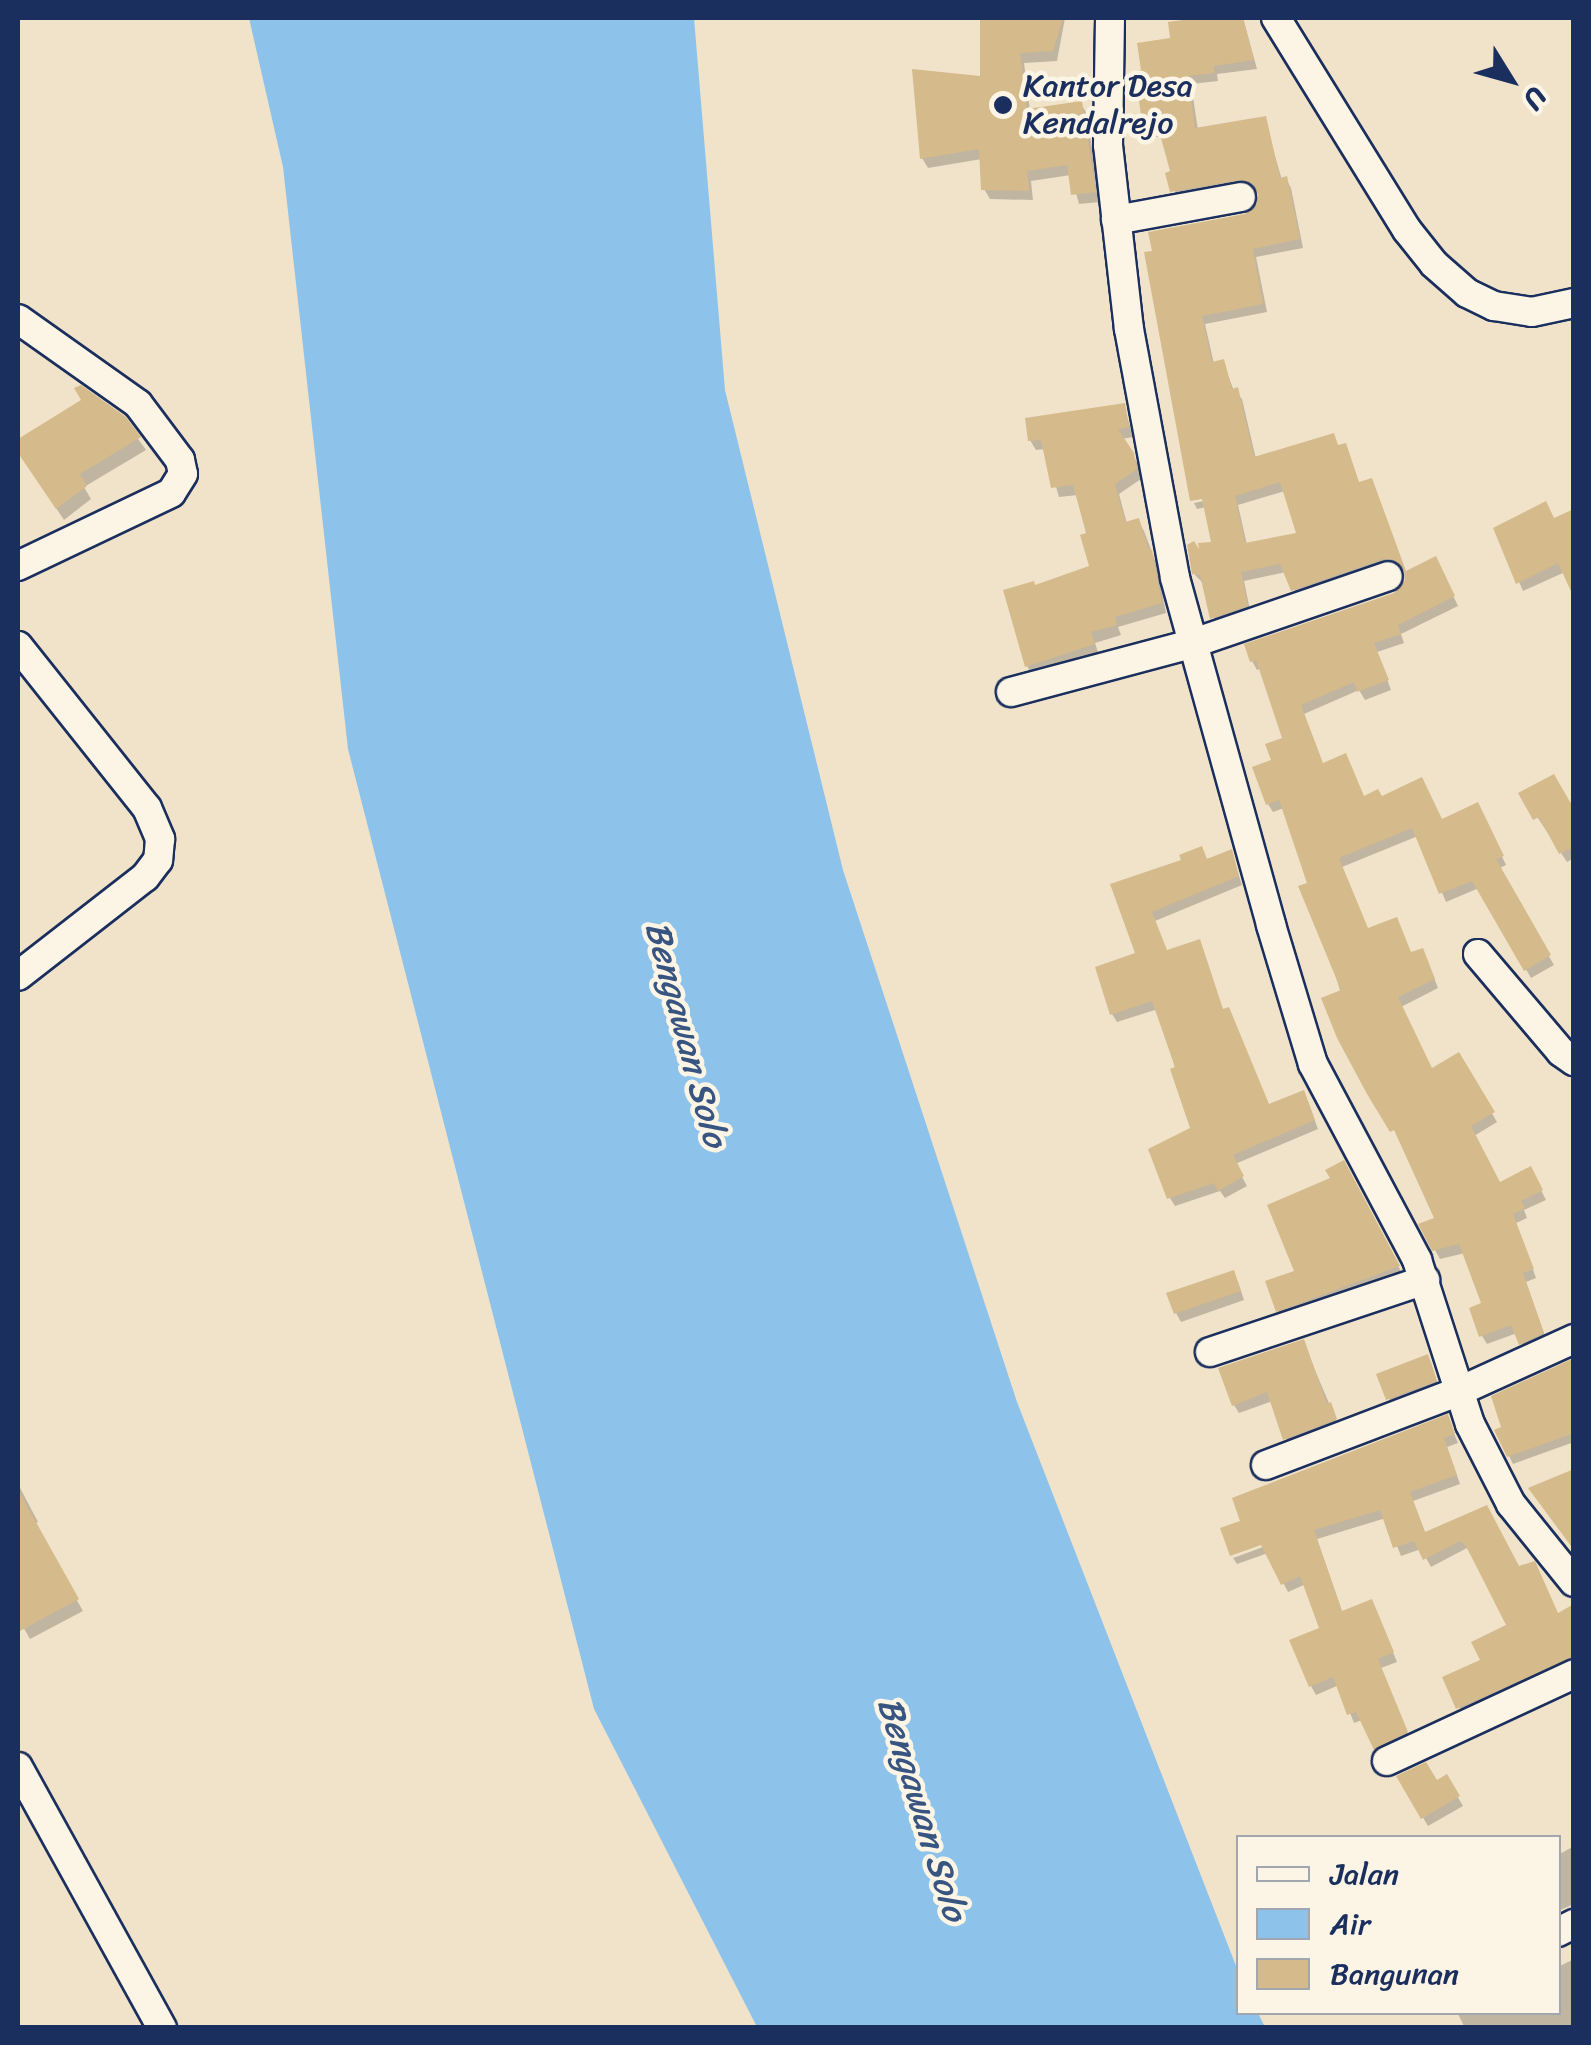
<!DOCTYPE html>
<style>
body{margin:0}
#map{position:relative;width:1591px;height:2045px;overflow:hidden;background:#f0e3ca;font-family:Sriracha,sans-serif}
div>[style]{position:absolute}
.water>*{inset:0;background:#8dc3eb}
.shadow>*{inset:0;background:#0003}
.building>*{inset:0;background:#d5ba8b}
.roads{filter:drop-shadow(2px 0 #1b2f5e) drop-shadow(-2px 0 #1b2f5e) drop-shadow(0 2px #1b2f5e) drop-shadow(0 -2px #1b2f5e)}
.minor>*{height:28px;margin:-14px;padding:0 14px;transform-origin:14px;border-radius:14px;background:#fcf5e5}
.dots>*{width:28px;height:28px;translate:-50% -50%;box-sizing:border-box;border:5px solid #fcf5e5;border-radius:50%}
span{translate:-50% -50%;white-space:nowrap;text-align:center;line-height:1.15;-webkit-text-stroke:9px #fcf5e5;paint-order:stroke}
.poi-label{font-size:32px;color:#1b2f5e}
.left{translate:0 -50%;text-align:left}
.water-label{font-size:35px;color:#385481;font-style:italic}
.frame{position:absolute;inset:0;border:20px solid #1b2f5e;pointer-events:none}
.legend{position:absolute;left:1236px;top:1835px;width:325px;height:180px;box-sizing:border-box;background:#fcf5e5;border:2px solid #a2a6af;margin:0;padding:12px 18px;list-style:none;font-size:30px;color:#1b2f5e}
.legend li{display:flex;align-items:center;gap:20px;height:50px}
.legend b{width:50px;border:2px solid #a2a6af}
.north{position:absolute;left:1461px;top:30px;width:100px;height:100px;-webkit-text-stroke:8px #fcf5e5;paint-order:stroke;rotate:127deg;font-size:28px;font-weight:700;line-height:40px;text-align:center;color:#1b2f5e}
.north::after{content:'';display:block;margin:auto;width:35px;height:45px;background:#1b2f5e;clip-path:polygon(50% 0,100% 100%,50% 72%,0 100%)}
</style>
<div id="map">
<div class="water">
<div style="clip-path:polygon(249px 18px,694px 18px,725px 390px,843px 870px,1017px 1402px,1238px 1971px,1238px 2012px,1258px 2013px,1265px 2027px,757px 2027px,594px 1709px,348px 749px,283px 167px)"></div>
</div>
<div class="shadow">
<div style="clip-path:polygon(985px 18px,1065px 18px,1057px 61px,1024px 63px,1030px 111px,1081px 104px,1087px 114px,1100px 202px,1079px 204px,1071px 175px,1031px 181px,1033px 200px,990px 199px,984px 189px,982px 159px,928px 168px,922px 158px,983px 78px)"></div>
<div style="clip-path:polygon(evenodd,1203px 18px,1243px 18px,1257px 69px,1217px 74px,1218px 81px,1191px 84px,1198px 130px,1264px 119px,1282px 180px,1286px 179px,1291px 188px,1303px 248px,1256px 257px,1267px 312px,1205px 324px,1214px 364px,1223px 362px,1234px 391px,1242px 399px,1256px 459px,1359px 484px,1407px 574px,1399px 567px,1389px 567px,1298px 598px,1286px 572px,1244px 581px,1251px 615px,1217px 627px,1204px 584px,1195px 575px,1190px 546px,1204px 561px,1214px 544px,1206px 507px,1197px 509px,1194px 503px,1214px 499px,1146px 254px,1246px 216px,1259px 205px,1261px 193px,1245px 188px,1177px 200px,1163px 136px,1150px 138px,1145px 129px,1173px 40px,1171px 24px,1203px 18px,1285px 491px,1299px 534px,1247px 545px,1238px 505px,1285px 491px)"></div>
<div style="clip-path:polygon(84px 401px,124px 419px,146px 450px,84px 487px,91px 499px,64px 520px,21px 455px,18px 442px)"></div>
<div style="clip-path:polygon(1124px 406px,1133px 437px,1122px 439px,1139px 465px,1141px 479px,1119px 494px,1127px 524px,1138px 521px,1144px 531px,1156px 563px,1166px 613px,1118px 627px,1121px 635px,1095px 643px,1099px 655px,1033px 676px,1027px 666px,1035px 588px,1092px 567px,1089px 535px,1078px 495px,1059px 497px,1045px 449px,1036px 450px,1030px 440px)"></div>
<div style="clip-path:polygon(1496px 529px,1574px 568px,1523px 591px)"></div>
<div style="clip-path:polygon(1440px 568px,1458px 606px,1401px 634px,1404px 643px,1377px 652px,1391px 690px,1365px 700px,1359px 690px,1304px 714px,1323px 765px,1364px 799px,1381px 799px,1442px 822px,1482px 814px,1506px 865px,1498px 869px,1554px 965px,1531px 978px,1479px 888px,1446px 902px,1418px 836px,1342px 867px,1368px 931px,1427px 960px,1438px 988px,1401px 1007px,1432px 1071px,1458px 1055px,1497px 1122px,1474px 1136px,1500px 1185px,1535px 1178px,1546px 1200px,1524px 1210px,1527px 1218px,1516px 1223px,1536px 1278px,1526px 1282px,1547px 1342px,1526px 1352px,1517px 1333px,1487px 1344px,1482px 1336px,1484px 1305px,1465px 1253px,1440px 1259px,1421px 1225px,1437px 1219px,1400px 1138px,1375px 1104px,1284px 808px,1273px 812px,1268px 804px,1285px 740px,1262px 668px,1257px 670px,1252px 661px,1395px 595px)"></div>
<div style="clip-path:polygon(1522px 794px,1574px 803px,1574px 858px,1567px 862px)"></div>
<div style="clip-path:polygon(1231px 852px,1242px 885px,1155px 921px,1167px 952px,1199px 942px,1223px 1011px,1269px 1106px,1308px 1102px,1318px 1129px,1235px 1164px,1247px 1186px,1225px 1198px,1220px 1191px,1175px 1206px,1170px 1198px,1193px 1129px,1158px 1009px,1117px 1022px,1112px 1014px,1138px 955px,1114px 886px)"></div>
<div style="clip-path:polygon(1343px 1163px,1403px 1275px,1283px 1319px,1278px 1311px)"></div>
<div style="clip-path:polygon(1238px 1282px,1244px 1300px,1181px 1322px,1176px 1313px)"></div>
<div style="clip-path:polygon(1303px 1342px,1340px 1429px,1290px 1448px,1273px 1401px,1239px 1413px,1234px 1405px)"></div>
<div style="clip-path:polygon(1574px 1359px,1574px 1442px,1513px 1464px,1509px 1456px)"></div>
<div style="clip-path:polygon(1431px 1363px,1439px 1388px,1392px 1406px,1379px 1375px)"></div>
<div style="clip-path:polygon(1447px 1417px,1458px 1443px,1447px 1447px,1460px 1484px,1413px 1501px,1426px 1535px,1486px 1508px,1518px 1569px,1558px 1616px,1574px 1608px,1574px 1668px,1464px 1717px,1445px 1678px,1483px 1661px,1510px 1626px,1467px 1548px,1431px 1567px,1421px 1549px,1401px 1556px,1386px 1518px,1317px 1539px,1343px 1614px,1376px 1611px,1397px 1662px,1381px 1668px,1411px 1742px,1381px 1757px,1362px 1720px,1354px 1723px,1339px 1685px,1316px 1695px,1311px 1686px,1322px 1629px,1306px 1584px,1288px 1592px,1268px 1553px,1237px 1564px,1233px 1558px,1274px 1543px)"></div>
<div style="clip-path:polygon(18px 1484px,38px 1522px,34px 1524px,83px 1611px,30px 1639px,18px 1618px)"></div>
<div style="clip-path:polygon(1399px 1777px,1436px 1783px,1446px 1777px,1463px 1806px,1428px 1826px)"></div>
<div style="clip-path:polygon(1574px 1846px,1574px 1904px,1558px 1911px,1558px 1855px)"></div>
<div style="clip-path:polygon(1574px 1959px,1574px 2028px,1465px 2028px,1457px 2012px,1558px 2012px,1558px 1967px)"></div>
</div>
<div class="building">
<div style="clip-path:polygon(980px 18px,1063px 18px,1053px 51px,1020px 53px,1027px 109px,1082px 101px,1096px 192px,1071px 195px,1067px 165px,1027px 171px,1029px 191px,981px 190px,979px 149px,920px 159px,912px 69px,980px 76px)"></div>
<div style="clip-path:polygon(evenodd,1198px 18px,1243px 18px,1254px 60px,1214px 66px,1214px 73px,1188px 76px,1195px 128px,1266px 116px,1280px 178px,1287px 176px,1300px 239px,1253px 249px,1263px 304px,1202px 316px,1212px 362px,1224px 359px,1232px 389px,1238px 387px,1254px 457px,1334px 433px,1338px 445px,1346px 443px,1359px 482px,1372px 478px,1406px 571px,1436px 556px,1455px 596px,1398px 625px,1401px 634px,1374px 643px,1389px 680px,1357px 692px,1354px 682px,1301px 705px,1323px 763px,1346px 753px,1364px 796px,1378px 789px,1382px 796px,1422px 777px,1442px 819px,1478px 802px,1504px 856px,1496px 859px,1551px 955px,1524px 971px,1472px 881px,1439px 894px,1412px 828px,1339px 858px,1368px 928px,1397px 917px,1411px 952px,1423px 948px,1435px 979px,1398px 997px,1432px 1068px,1459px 1052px,1495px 1112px,1471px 1126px,1500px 1182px,1531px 1166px,1543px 1190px,1521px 1201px,1525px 1208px,1513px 1214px,1534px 1269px,1523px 1273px,1544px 1333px,1519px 1345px,1511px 1325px,1479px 1337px,1469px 1308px,1481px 1303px,1459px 1244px,1432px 1251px,1418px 1224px,1434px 1218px,1394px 1130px,1390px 1132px,1367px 1094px,1337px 1038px,1321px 998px,1341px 990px,1298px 886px,1307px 883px,1279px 800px,1266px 805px,1252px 767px,1271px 760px,1265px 744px,1282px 738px,1256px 660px,1250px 662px,1244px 644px,1394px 593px,1405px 580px,1404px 569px,1392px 559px,1383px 559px,1291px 591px,1280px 564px,1241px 572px,1248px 606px,1210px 619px,1200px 575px,1192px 574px,1187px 545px,1194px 541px,1199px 549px,1198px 543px,1211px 542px,1202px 499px,1190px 501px,1144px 252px,1152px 251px,1148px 232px,1245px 214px,1257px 204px,1258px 195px,1254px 185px,1239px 180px,1170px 192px,1165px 173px,1170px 171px,1158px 127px,1143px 130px,1135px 71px,1141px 70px,1137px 43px,1170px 38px,1168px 22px,1198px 18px,1280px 482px,1296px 533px,1245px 543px,1235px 496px,1280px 482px)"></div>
<div style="clip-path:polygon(81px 385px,126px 417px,141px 437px,80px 474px,87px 486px,56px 509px,18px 453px,18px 439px,81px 400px,74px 388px)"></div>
<div style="clip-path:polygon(1125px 403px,1129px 427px,1118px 429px,1134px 453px,1137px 469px,1115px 484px,1125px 522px,1139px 518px,1148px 548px,1152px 550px,1162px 603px,1115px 617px,1117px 625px,1091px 632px,1095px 644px,1025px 667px,1003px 590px,1034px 581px,1035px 585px,1089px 566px,1080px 535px,1086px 533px,1073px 485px,1051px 488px,1041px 440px,1028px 441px,1025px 418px)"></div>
<div style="clip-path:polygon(1546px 501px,1554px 518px,1574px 509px,1574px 598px,1558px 563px,1516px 584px,1493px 528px)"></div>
<div style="clip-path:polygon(1554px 774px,1574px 809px,1574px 847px,1559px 854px,1539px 817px,1533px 820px,1518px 793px)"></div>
<div style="clip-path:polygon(1202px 846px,1207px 859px,1232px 849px,1239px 876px,1152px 912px,1167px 950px,1200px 939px,1223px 1009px,1229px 1007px,1269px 1104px,1304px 1090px,1315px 1120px,1233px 1155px,1244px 1176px,1218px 1191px,1214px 1183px,1167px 1199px,1148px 1149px,1190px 1128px,1170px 1069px,1175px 1067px,1152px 1001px,1110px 1015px,1095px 967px,1135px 953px,1110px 884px,1181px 860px,1179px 855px)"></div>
<div style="clip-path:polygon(1344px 1160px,1400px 1266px,1276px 1312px,1265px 1281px,1294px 1271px,1267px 1205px,1330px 1178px,1325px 1170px)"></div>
<div style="clip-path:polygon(1234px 1270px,1241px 1291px,1174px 1314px,1166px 1293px)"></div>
<div style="clip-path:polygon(1304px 1339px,1327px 1404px,1331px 1402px,1337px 1419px,1283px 1440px,1267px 1392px,1232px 1406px,1218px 1368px)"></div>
<div style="clip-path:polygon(1428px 1354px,1437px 1381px,1386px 1400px,1376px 1374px)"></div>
<div style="clip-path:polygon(1574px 1358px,1574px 1433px,1507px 1457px,1494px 1430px,1501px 1427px,1491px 1396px)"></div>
<div style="clip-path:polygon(1448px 1414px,1455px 1434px,1444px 1438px,1457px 1475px,1410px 1492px,1425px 1532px,1487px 1505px,1519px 1566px,1535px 1561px,1558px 1613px,1574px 1604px,1574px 1657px,1456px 1709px,1442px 1677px,1480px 1660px,1471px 1642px,1506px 1625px,1466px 1546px,1460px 1541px,1423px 1560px,1414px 1541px,1393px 1548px,1380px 1510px,1314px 1530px,1342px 1611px,1372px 1599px,1394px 1652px,1378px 1659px,1408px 1732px,1374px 1750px,1356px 1712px,1347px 1715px,1333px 1677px,1309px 1687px,1289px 1640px,1319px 1628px,1300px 1576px,1281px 1585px,1261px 1545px,1230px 1556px,1220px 1528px,1240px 1521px,1232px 1498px)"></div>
<div style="clip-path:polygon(1574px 1469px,1574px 1550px,1528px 1488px)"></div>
<div style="clip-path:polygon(18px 1490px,79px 1599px,18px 1632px)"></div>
<div style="clip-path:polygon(1426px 1762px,1437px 1780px,1447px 1774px,1460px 1796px,1421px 1819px,1396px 1776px)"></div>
</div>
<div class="roads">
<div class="minor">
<div style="left:1110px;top:18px;width:127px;rotate:90.9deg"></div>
<div style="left:1108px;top:145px;width:185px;rotate:83.5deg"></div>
<div style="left:1129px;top:329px;width:253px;rotate:79.5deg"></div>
<div style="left:1175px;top:578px;width:360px;rotate:74.5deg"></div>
<div style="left:1271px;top:925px;width:145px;rotate:73.2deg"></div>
<div style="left:1313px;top:1064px;width:222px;rotate:62deg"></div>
<div style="left:1417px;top:1260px;width:172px;rotate:72.1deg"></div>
<div style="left:1470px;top:1424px;width:90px;rotate:62.9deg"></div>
<div style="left:1511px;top:1504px;width:100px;rotate:51.1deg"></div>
<div style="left:1276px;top:18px;width:249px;rotate:58.3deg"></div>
<div style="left:1407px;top:230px;width:43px;rotate:51.5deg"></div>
<div style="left:1434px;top:264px;width:44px;rotate:41.3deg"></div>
<div style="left:1467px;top:293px;width:30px;rotate:26deg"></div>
<div style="left:1494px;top:306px;width:38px;rotate:9deg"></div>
<div style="left:1532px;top:312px;width:43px;rotate:-12.1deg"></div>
<div style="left:1116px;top:220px;width:127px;rotate:-10.4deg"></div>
<div style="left:18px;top:319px;width:147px;rotate:35.3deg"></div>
<div style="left:138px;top:404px;width:70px;rotate:53.1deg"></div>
<div style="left:180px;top:460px;width:14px;rotate:78deg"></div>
<div style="left:183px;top:474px;width:22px;rotate:122deg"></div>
<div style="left:171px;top:493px;width:170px;rotate:154.5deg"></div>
<div style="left:18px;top:646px;width:207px;rotate:51.5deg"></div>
<div style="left:147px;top:808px;width:34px;rotate:67deg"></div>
<div style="left:160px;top:839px;width:21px;rotate:95deg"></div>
<div style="left:158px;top:860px;width:21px;rotate:127deg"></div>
<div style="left:145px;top:877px;width:161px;rotate:142.1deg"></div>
<div style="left:1011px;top:692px;width:186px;rotate:-14.9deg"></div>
<div style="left:1191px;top:644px;width:208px;rotate:-19deg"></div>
<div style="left:1478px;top:954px;width:128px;rotate:49.7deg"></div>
<div style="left:1561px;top:1052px;width:16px;rotate:35deg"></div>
<div style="left:1210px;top:1352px;width:227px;rotate:-18.5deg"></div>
<div style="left:1266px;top:1465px;width:210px;rotate:-20.9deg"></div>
<div style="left:1462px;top:1390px;width:123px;rotate:-24.5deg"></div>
<div style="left:1387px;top:1761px;width:206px;rotate:-24.9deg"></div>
<div style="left:18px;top:1767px;width:298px;rotate:61.1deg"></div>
<div style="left:1558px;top:1932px;width:18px;rotate:-27deg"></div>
</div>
</div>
<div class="dots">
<div style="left:1003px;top:105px;background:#1b2f5e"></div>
</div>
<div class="poi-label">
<span class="left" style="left:1023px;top:105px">Kantor Desa<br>Kendalrejo</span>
</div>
<div class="water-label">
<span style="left:687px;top:1034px;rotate:75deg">Bengawan Solo</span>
<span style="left:923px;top:1809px;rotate:73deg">Bengawan Solo</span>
</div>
<div class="frame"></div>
<ul class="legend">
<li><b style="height:12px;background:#fcf5e5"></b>Jalan</li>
<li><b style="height:28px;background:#8dc3eb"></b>Air</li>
<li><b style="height:28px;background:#d5ba8b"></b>Bangunan</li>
</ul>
<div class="north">U</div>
</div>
